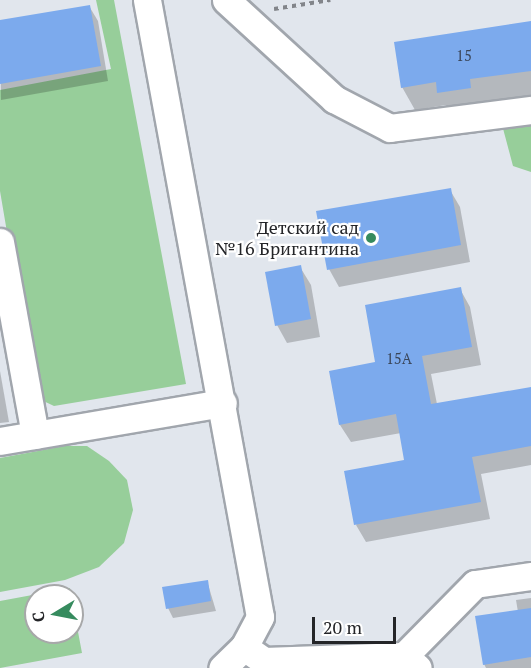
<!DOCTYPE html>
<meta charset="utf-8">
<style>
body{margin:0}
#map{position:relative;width:531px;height:668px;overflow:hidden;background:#e1e6ed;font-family:"PT Serif",serif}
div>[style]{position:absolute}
.green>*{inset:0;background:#97ce9a}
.shadow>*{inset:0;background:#0003}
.building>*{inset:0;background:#7caaed}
.path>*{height:4px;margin-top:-2px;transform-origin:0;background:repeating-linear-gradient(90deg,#82858a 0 4.5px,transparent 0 9px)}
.roads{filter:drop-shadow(2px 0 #a1a6ad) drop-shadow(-2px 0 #a1a6ad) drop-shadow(0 2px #a1a6ad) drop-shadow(0 -2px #a1a6ad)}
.minor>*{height:27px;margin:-13.5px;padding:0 13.5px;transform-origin:13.5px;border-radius:13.5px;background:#fff}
.dots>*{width:16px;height:16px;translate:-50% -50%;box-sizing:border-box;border:3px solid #fff;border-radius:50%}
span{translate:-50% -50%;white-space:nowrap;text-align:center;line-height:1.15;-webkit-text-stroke:4.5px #fff;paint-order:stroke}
.number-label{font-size:15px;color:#3a4659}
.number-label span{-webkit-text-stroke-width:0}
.poi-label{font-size:18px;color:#242528}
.right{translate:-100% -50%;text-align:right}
.north{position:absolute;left:24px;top:584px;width:60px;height:60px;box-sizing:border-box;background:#fff;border:2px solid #a7a8a9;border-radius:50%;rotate:260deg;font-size:16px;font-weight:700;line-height:24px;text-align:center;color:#242528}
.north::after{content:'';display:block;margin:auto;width:21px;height:27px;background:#368b5e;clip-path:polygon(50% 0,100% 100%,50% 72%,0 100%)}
.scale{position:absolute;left:312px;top:617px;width:84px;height:27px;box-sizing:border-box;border:3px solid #242528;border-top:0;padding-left:8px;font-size:18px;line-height:21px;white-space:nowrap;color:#242528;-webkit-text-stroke:4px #fff;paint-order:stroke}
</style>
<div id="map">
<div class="green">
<div style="clip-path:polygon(96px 0,114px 0,186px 384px,54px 406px,35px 397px,0 191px,0 90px,111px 69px)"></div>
<div style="clip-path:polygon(531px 117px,531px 172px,513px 166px,501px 121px)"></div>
<div style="clip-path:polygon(65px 446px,87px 446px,109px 461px,127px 480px,133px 510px,124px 543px,99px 567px,65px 580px,0 592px,0 458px)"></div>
<div style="clip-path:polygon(70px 588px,71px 596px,36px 596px,36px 632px,72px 632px,72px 600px,82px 653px,0 668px,0 601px)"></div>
</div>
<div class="shadow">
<div style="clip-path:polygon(89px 6px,98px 21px,108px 81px,1px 100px,0 22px)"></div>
<div style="clip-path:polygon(531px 23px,531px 95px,482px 102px,483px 110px,452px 115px,446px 105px,415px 110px,402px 87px)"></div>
<div style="clip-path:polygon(450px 190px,460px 207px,470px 262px,339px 287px,329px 269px)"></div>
<div style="clip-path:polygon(300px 267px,311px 285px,320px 337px,287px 343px,277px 325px)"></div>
<div style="clip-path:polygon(460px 289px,470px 307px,481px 365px,431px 374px,437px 404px,531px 392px,531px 465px,481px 474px,490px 519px,366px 542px,356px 525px,406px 461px,401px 433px,351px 442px,340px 425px,331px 372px,377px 363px)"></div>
<div style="clip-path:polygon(0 371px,9px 422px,0 423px)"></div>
<div style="clip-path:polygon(207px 581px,216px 611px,173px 618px,168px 608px)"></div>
<div style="clip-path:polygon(531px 598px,531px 668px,486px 668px,484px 664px,518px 612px,516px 600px)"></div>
</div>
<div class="building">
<div style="clip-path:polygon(90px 5px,101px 66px,0 84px,0 20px)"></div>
<div style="clip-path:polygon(531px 21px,531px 71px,470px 79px,471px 88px,437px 93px,436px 82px,401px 88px,394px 42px)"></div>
<div style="clip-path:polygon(451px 188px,461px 245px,327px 270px,316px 211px)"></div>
<div style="clip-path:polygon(301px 265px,311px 319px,275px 326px,265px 272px)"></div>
<div style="clip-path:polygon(461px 287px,472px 347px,422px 356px,431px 404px,531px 387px,531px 446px,472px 457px,481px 502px,354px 525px,344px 471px,404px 460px,396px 414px,339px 425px,329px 371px,375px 362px,365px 305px)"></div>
<div style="clip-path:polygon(208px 580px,211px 601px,166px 609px,162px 587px)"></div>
<div style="clip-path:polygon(531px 608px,531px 657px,483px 665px,475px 616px)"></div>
</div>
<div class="path">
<div style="left:274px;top:9px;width:57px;rotate:-9.1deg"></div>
</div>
<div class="roads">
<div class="minor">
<div style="left:147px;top:0;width:627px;rotate:79.62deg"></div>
<div style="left:260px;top:617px;width:34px;rotate:118deg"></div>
<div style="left:244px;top:647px;width:30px;rotate:136deg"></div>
<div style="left:226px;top:0;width:147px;rotate:42.5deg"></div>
<div style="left:334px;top:99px;width:63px;rotate:27.4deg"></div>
<div style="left:390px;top:128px;width:142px;rotate:-7.3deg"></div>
<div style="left:0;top:242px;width:196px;rotate:79.7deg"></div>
<div style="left:0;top:441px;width:226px;rotate:-9.7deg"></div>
<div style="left:244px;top:647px;width:24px;rotate:35deg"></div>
<div style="left:264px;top:661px;width:140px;rotate:-2deg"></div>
<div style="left:404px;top:656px;width:18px;rotate:41deg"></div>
<div style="left:404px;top:656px;width:101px;rotate:-45.4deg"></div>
<div style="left:475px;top:584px;width:57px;rotate:-8.1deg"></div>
</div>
</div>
<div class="dots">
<div style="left:371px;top:238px;background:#368b5e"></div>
</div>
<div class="number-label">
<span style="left:464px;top:56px">15</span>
<span style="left:399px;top:359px">15А</span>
</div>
<div class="poi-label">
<span class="right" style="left:359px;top:238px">Детский сад<br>№16 Бригантина</span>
</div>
<div class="north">С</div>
<div class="scale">20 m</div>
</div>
